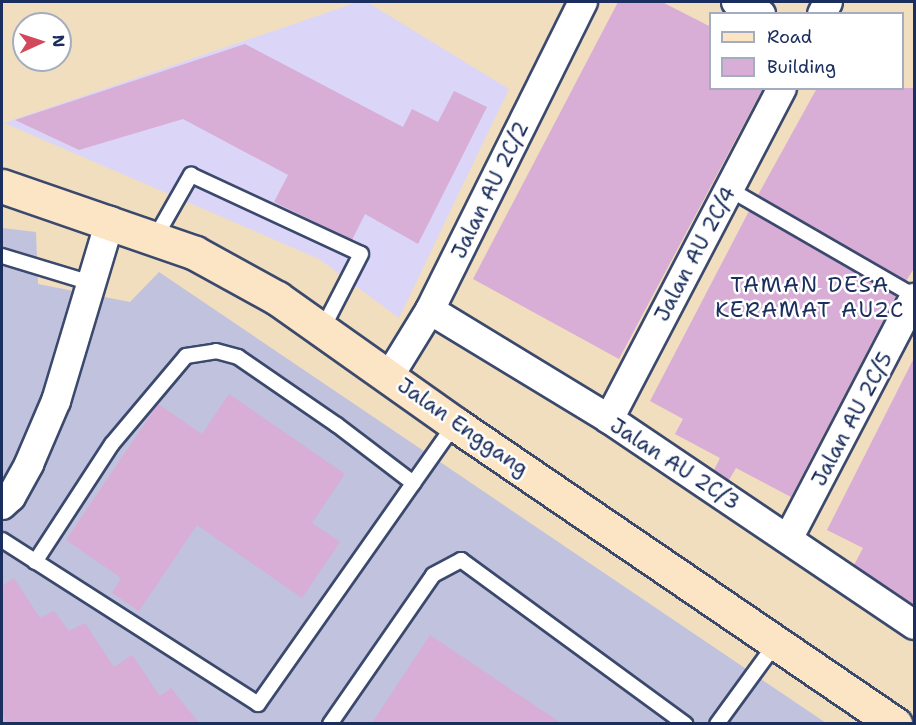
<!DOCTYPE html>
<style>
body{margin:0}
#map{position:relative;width:916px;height:725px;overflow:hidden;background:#f0debf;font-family:"Shantell Sans",sans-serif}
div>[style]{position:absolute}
.built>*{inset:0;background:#dbd6f7}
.industrial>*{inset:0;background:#c1c2dd}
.building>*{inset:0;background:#d8add6}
.roads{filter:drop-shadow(2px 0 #3b496d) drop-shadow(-2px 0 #3b496d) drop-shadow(0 2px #3b496d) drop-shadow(0 -2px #3b496d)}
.service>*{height:14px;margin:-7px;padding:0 7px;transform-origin:7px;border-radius:7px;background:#fff}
.minor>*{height:28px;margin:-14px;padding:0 14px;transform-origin:14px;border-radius:14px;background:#fff}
.secondary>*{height:33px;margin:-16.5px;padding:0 16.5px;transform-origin:16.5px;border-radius:16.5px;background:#fce5c4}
span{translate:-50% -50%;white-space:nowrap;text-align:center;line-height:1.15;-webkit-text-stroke:5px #fff;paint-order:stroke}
.street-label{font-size:21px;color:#1b2f5e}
.neighbourhood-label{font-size:22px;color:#1b2f5e;letter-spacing:1.5px}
.frame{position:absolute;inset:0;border:3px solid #1b2f5e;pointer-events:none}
.legend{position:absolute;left:709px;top:12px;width:195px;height:78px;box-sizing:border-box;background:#fff;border:2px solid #a4acbf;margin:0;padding:8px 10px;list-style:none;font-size:18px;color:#1b2f5e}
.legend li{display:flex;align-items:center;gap:12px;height:30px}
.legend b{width:30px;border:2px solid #a4acbf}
.north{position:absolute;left:12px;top:12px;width:60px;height:60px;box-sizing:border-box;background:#fff;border:2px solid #a4acbf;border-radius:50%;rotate:87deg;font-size:16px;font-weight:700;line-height:24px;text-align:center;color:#1b2f5e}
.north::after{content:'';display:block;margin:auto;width:21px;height:27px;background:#d1495b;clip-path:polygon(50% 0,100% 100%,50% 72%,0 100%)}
</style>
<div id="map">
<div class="built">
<div style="clip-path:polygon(358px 2px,367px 2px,509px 89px,399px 318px,319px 259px,4px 123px)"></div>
</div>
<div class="industrial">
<div style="clip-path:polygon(2px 228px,36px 232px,38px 284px,130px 302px,159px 272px,826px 723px,2px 724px)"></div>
</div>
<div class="building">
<div style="clip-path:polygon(618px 2px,662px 2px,711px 27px,711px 88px,763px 88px,619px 359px,473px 279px)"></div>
<div style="clip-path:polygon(245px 44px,403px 127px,412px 109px,438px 122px,454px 91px,487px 107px,418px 244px,365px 214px,352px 240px,274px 202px,288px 175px,183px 119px,79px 150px,15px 120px)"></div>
<div style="clip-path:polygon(817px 88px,915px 88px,915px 267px,906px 281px,758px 195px)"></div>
<div style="clip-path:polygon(749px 211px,896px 296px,791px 497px,736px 468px,729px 480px,714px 470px,720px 458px,675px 434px,683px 419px,650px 401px)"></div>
<div style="clip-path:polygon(915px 356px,915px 605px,854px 565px,863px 548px,827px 530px)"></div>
<div style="clip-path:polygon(229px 394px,345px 474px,312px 523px,340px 542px,302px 598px,197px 525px,139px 611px,112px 593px,121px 578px,66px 540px,158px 404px,202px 434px)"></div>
<div style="clip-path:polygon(14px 578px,40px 618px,54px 611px,69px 631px,85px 623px,114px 667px,132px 655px,160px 696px,171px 688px,199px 723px,8px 723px,2px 714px,2px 586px)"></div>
<div style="clip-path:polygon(430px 635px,561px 723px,372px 723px)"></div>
</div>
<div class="roads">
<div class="service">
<div style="left:729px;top:189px;width:214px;rotate:30deg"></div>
<div style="left:155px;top:238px;width:73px;rotate:-60.3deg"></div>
<div style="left:191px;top:175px;width:187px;rotate:24.9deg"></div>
<div style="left:361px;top:254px;width:83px;rotate:117.2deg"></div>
<div style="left:2px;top:256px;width:93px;rotate:16.9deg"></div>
<div style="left:2px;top:540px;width:304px;rotate:32.6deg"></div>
<div style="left:258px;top:704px;width:342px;rotate:-54.9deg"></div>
<div style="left:35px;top:562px;width:141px;rotate:-56.9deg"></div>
<div style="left:112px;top:444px;width:115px;rotate:-49.9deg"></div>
<div style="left:186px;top:356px;width:30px;rotate:-9deg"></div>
<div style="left:216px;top:351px;width:23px;rotate:15deg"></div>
<div style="left:238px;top:357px;width:120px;rotate:34.5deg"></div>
<div style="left:337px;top:425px;width:96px;rotate:37.3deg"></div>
<div style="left:330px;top:724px;width:181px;rotate:-55.3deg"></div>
<div style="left:433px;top:575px;width:32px;rotate:-28deg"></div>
<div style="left:461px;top:560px;width:278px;rotate:36.2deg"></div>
<div style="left:717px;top:724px;width:100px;rotate:-53.9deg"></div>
</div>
<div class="minor">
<div style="left:736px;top:2px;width:28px;rotate:26deg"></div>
<div style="left:822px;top:14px;width:13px;rotate:-63deg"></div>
<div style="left:430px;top:310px;width:210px;rotate:31.3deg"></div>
<div style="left:609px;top:419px;width:368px;rotate:34deg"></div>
<div style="left:390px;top:375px;width:76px;rotate:-58.4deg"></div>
<div style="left:430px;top:310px;width:344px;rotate:-63.6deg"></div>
<div style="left:609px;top:419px;width:373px;rotate:-62.4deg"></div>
<div style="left:2px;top:505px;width:12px;rotate:-42deg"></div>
<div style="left:11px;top:497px;width:38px;rotate:-61deg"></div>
<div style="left:29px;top:464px;width:69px;rotate:-66.8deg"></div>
<div style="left:56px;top:401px;width:188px;rotate:-73.3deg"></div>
<div style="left:788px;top:539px;width:272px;rotate:-62.4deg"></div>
</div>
<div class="secondary">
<div style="left:2px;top:186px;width:204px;rotate:19.1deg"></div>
<div style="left:195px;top:253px;width:94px;rotate:28.8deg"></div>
<div style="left:277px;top:298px;width:218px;rotate:35.3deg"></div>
<div style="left:455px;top:424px;width:533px;rotate:34.29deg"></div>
</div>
</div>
<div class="street-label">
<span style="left:490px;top:190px;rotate:-64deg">Jalan AU 2C/2</span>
<span style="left:695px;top:254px;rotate:-62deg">Jalan AU 2C/4</span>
<span style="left:852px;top:419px;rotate:-62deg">Jalan AU 2C/5</span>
<span style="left:463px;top:427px;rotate:35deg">Jalan Enggang</span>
<span style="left:675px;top:464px;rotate:33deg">Jalan AU 2C/3</span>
</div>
<div class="neighbourhood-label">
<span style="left:810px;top:297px">TAMAN DESA<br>KERAMAT AU2C</span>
</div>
<div class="frame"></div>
<ul class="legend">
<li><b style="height:8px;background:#fce5c4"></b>Road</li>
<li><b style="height:16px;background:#d8add6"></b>Building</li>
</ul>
<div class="north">N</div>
</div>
